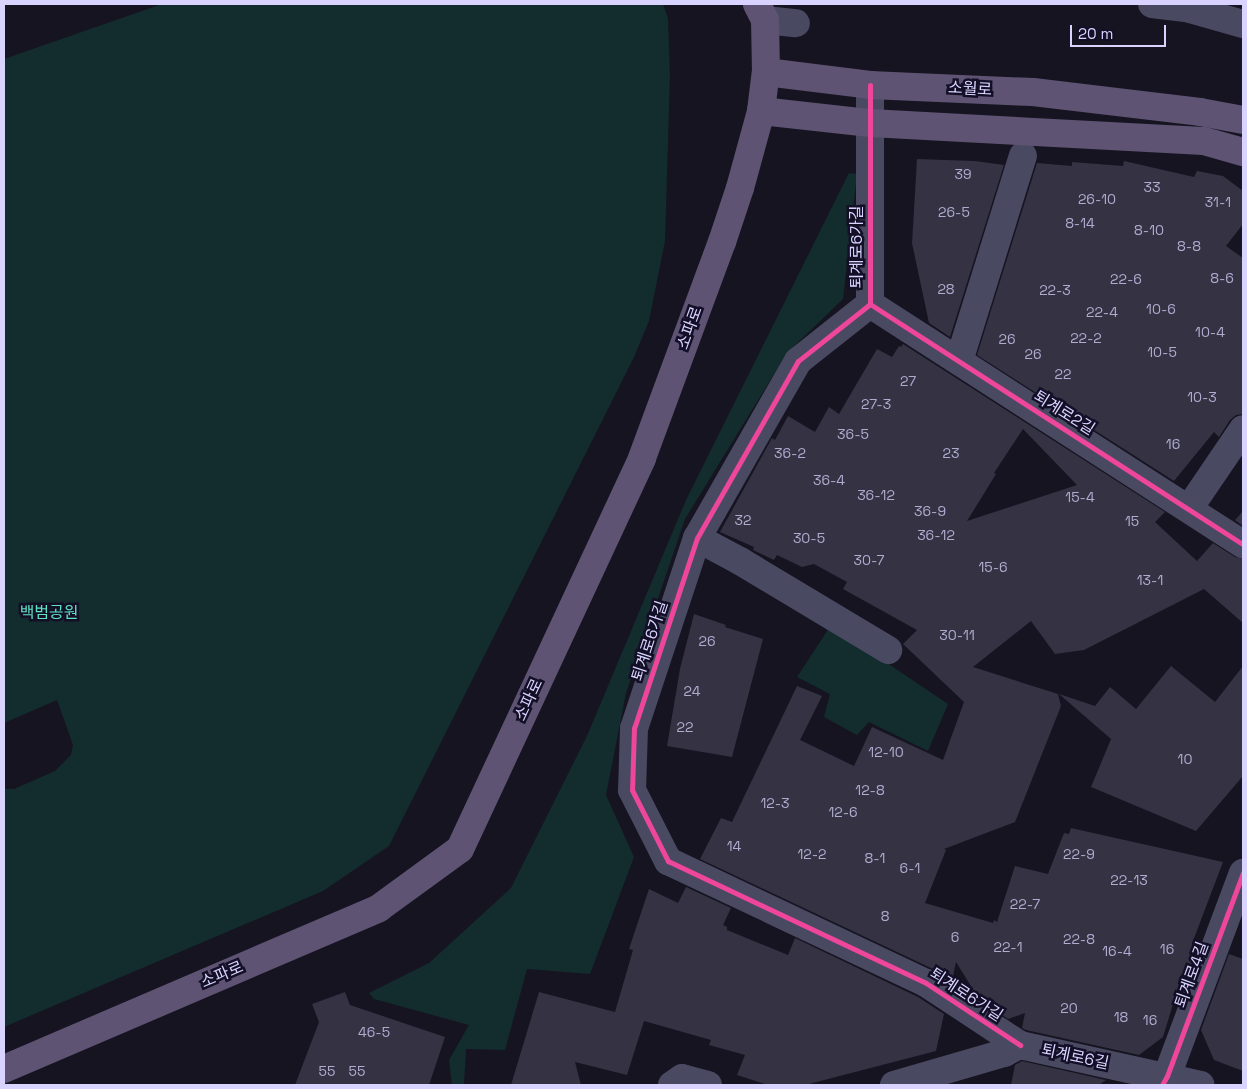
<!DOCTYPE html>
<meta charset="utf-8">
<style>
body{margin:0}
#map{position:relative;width:1247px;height:1089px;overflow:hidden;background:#161421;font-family:"Space Grotesk","Noto Sans KR",sans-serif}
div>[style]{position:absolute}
.green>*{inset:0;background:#132c2d}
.building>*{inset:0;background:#343243}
.minor>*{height:28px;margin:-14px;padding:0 14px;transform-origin:14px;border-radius:14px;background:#4a4962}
.major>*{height:28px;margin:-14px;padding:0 14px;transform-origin:14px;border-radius:14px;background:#5e5373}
.cycleway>*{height:5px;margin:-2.5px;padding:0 2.5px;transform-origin:2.5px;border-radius:2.5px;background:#ed469a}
span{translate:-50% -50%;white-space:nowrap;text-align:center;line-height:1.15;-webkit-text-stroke:5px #130f26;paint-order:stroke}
.number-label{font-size:14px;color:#b0acd0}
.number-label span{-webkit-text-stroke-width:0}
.street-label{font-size:16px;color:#d9d4ff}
.park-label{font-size:16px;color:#5fe0c0}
.frame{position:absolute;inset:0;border:5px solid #d9d4ff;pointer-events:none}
.scale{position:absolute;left:1070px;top:25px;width:96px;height:22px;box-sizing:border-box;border:2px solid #d9d4ff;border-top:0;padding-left:6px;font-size:15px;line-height:18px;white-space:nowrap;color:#d9d4ff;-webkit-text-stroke:4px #130f26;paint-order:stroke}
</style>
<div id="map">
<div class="green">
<div style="clip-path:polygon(162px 4px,663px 4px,668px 19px,670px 75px,665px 241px,649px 321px,634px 357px,389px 846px,323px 891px,4px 1027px,4px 789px,14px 789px,55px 771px,71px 755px,73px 745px,57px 700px,4px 723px,4px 59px)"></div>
<div style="clip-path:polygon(849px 173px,857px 174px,843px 299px,787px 353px,685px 519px,626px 693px,606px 795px,634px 857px,590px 974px,527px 969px,505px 1050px,466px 1049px,464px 1085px,452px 1085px,449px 1060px,469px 1025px,374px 999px,369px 993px,429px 963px,511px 888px,587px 736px,686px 500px)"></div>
<div style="clip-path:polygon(831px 625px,948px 704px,928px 751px,869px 722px,857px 735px,824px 717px,830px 694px,797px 677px)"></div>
</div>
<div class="building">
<div style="clip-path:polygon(917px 159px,975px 161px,1004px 165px,950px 337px,929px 323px,912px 243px)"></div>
<div style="clip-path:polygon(1124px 161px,1194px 177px,1197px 171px,1223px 176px,1243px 191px,1243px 224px,1226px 246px,1243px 258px,1243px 414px,1236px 415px,1230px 420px,1219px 437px,1214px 432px,1174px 481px,977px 355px,1037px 163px,1072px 166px,1072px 162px,1123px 166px)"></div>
<div style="clip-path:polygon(evenodd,903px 344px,1165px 512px,1155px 522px,1197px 561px,1213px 543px,1235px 557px,1243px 559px,1243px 623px,1204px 589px,1084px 650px,1055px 654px,1031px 621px,973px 667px,1058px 694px,1061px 706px,1015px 822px,944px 849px,946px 850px,925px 903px,993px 923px,994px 920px,997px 922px,1015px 866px,1048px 874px,1064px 833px,1069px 834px,1071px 828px,1223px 862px,1193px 941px,1200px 944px,1183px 988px,1180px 981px,1163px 1037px,1139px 1055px,1026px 1030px,1022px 1028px,1025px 1013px,1008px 1019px,979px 999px,956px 962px,952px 981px,933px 969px,700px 859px,721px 818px,732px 822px,797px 686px,822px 696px,800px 740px,854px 766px,872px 727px,943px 760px,964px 702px,903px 644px,917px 630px,843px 589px,847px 582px,814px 564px,802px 567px,777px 555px,774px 560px,753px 550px,754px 547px,720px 532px,772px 438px,775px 440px,788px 416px,815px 432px,829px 407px,839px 414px,877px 349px,892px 357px,899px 346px,901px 347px,903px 344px,1023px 429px,1077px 485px,967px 521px,996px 474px,994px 473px,1023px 429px)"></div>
<div style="clip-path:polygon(1243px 511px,1243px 526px,1235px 520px)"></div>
<div style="clip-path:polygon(694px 614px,726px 625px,725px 627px,763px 639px,732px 757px,667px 746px,680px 669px)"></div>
<div style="clip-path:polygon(1171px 666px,1215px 702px,1243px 666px,1243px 776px,1196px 831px,1091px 787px,1111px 739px,1059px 694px,1095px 706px,1110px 687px,1136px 709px)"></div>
<div style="clip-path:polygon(686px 887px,731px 908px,723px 925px,727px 927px,727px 930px,788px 955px,795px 938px,918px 997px,944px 1014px,936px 1051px,805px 1085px,768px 1085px,737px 1075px,745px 1055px,709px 1045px,711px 1040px,644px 1021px,627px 1075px,575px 1062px,581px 1085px,511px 1085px,539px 992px,615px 1012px,633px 950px,629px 949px,649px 889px,678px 903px)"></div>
<div style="clip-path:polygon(1229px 954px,1243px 959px,1243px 1071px,1214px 1060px,1201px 1030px)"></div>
<div style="clip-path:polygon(345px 992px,350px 1005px,445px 1037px,429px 1085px,295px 1085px,319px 1022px,312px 1004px)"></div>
<div style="clip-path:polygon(1022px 1061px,1106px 1080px,1099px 1085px,1011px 1085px,1015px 1065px)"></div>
</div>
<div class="minor">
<div style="left:1152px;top:4px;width:38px;rotate:7deg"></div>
<div style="left:1190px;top:9px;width:55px;rotate:15.8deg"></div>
<div style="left:765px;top:20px;width:31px;rotate:6deg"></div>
<div style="left:870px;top:85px;width:219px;rotate:90deg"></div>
<div style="left:870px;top:304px;width:92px;rotate:141.6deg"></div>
<div style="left:798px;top:361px;width:204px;rotate:119.7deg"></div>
<div style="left:697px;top:538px;width:200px;rotate:108.3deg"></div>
<div style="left:634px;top:728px;width:62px;rotate:91.8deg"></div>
<div style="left:632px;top:790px;width:80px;rotate:63.1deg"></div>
<div style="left:668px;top:861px;width:285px;rotate:25.3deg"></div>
<div style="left:926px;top:983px;width:113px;rotate:33.4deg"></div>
<div style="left:870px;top:304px;width:444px;rotate:32.8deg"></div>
<div style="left:959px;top:361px;width:215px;rotate:-72.7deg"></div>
<div style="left:1190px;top:507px;width:94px;rotate:-55.8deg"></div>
<div style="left:697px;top:538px;width:49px;rotate:28.1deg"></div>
<div style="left:740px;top:561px;width:173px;rotate:31deg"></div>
<div style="left:672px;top:1085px;width:12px;rotate:-35deg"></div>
<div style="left:682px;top:1078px;width:27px;rotate:15deg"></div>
<div style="left:894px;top:1085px;width:115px;rotate:-16.2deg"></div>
<div style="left:1004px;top:1053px;width:18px;rotate:-27deg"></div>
<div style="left:1020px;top:1045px;width:185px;rotate:12.5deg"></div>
<div style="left:1162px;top:1085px;width:10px;rotate:-61deg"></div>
<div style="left:1167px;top:1076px;width:217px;rotate:-69.5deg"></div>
</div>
<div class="major">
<div style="left:766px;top:72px;width:105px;rotate:7.1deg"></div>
<div style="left:870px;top:85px;width:163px;rotate:2.5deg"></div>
<div style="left:1033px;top:92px;width:168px;rotate:6.8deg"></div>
<div style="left:1200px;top:112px;width:44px;rotate:10.5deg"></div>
<div style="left:761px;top:111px;width:110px;rotate:6.3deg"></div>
<div style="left:870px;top:123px;width:334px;rotate:3.1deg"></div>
<div style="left:1204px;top:141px;width:41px;rotate:15.8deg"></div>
<div style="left:4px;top:1069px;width:408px;rotate:-23.2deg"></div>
<div style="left:379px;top:908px;width:100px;rotate:-36.1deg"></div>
<div style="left:460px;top:849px;width:431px;rotate:-65deg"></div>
<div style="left:642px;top:458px;width:230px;rotate:-69.7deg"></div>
<div style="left:722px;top:242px;width:57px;rotate:-71.6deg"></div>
<div style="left:740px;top:188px;width:80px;rotate:-74.7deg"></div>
<div style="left:761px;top:111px;width:39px;rotate:-83deg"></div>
<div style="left:766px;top:72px;width:52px;rotate:-91.1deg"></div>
<div style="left:765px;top:20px;width:18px;rotate:-117deg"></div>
</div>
<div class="cycleway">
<div style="left:870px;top:85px;width:219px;rotate:90deg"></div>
<div style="left:870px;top:304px;width:92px;rotate:141.6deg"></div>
<div style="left:798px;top:361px;width:204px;rotate:119.7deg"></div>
<div style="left:697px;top:538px;width:200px;rotate:108.3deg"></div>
<div style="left:634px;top:728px;width:62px;rotate:91.8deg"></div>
<div style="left:632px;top:790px;width:80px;rotate:63.1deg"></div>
<div style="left:668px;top:861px;width:285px;rotate:25.3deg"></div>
<div style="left:926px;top:983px;width:113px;rotate:33.4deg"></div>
<div style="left:870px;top:304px;width:444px;rotate:32.8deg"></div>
<div style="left:1162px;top:1085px;width:10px;rotate:-61deg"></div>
<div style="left:1167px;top:1076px;width:217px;rotate:-69.5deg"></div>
</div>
<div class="number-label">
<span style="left:963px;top:174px">39</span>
<span style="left:1152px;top:187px">33</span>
<span style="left:1097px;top:199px">26-10</span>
<span style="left:1218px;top:202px">31-1</span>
<span style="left:954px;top:212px">26-5</span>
<span style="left:1080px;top:223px">8-14</span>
<span style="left:1149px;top:230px">8-10</span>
<span style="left:1189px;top:246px">8-8</span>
<span style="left:1222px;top:278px">8-6</span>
<span style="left:1126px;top:279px">22-6</span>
<span style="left:946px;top:289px">28</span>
<span style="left:1055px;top:290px">22-3</span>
<span style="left:1161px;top:309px">10-6</span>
<span style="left:1102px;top:312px">22-4</span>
<span style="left:1210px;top:332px">10-4</span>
<span style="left:1086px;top:338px">22-2</span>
<span style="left:1007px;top:339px">26</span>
<span style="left:1162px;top:352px">10-5</span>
<span style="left:1033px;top:354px">26</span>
<span style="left:1063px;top:374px">22</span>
<span style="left:908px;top:381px">27</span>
<span style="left:1202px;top:397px">10-3</span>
<span style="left:876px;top:404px">27-3</span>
<span style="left:853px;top:434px">36-5</span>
<span style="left:1173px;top:444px">16</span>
<span style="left:790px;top:453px">36-2</span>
<span style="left:951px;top:453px">23</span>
<span style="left:829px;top:480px">36-4</span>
<span style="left:876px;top:495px">36-12</span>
<span style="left:1080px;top:497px">15-4</span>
<span style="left:930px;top:511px">36-9</span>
<span style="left:743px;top:520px">32</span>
<span style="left:1132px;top:521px">15</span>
<span style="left:936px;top:535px">36-12</span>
<span style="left:809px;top:538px">30-5</span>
<span style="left:869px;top:560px">30-7</span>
<span style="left:993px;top:567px">15-6</span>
<span style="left:1150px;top:580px">13-1</span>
<span style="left:957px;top:635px">30-11</span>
<span style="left:707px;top:641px">26</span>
<span style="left:692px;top:691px">24</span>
<span style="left:685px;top:727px">22</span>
<span style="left:886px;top:752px">12-10</span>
<span style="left:1185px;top:759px">10</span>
<span style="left:870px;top:790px">12-8</span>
<span style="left:775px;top:803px">12-3</span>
<span style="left:843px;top:812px">12-6</span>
<span style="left:734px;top:846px">14</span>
<span style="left:812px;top:854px">12-2</span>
<span style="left:1079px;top:854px">22-9</span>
<span style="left:875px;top:858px">8-1</span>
<span style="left:910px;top:868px">6-1</span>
<span style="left:1129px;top:880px">22-13</span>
<span style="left:1025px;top:904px">22-7</span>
<span style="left:885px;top:916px">8</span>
<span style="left:955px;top:937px">6</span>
<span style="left:1079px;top:939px">22-8</span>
<span style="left:1008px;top:947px">22-1</span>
<span style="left:1167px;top:949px">16</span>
<span style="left:1117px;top:951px">16-4</span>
<span style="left:1069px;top:1008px">20</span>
<span style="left:1121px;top:1017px">18</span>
<span style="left:1150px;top:1020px">16</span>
<span style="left:374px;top:1032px">46-5</span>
<span style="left:327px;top:1071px">55</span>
<span style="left:357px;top:1071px">55</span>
</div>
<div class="street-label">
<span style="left:970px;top:89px;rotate:3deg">소월로</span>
<span style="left:857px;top:247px;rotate:-90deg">퇴계로6가길</span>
<span style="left:690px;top:328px;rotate:-70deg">소파로</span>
<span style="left:1064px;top:413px;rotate:32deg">퇴계로2길</span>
<span style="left:650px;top:641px;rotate:-72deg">퇴계로6가길</span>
<span style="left:529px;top:700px;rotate:-65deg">소파로</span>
<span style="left:222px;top:975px;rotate:-23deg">소파로</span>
<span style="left:1192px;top:975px;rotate:-70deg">퇴계로4길</span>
<span style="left:966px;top:995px;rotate:33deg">퇴계로6가길</span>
<span style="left:1075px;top:1057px;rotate:12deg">퇴계로6길</span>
</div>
<div class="park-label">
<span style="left:49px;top:613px">백범공원</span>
</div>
<div class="frame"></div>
<div class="scale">20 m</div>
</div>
